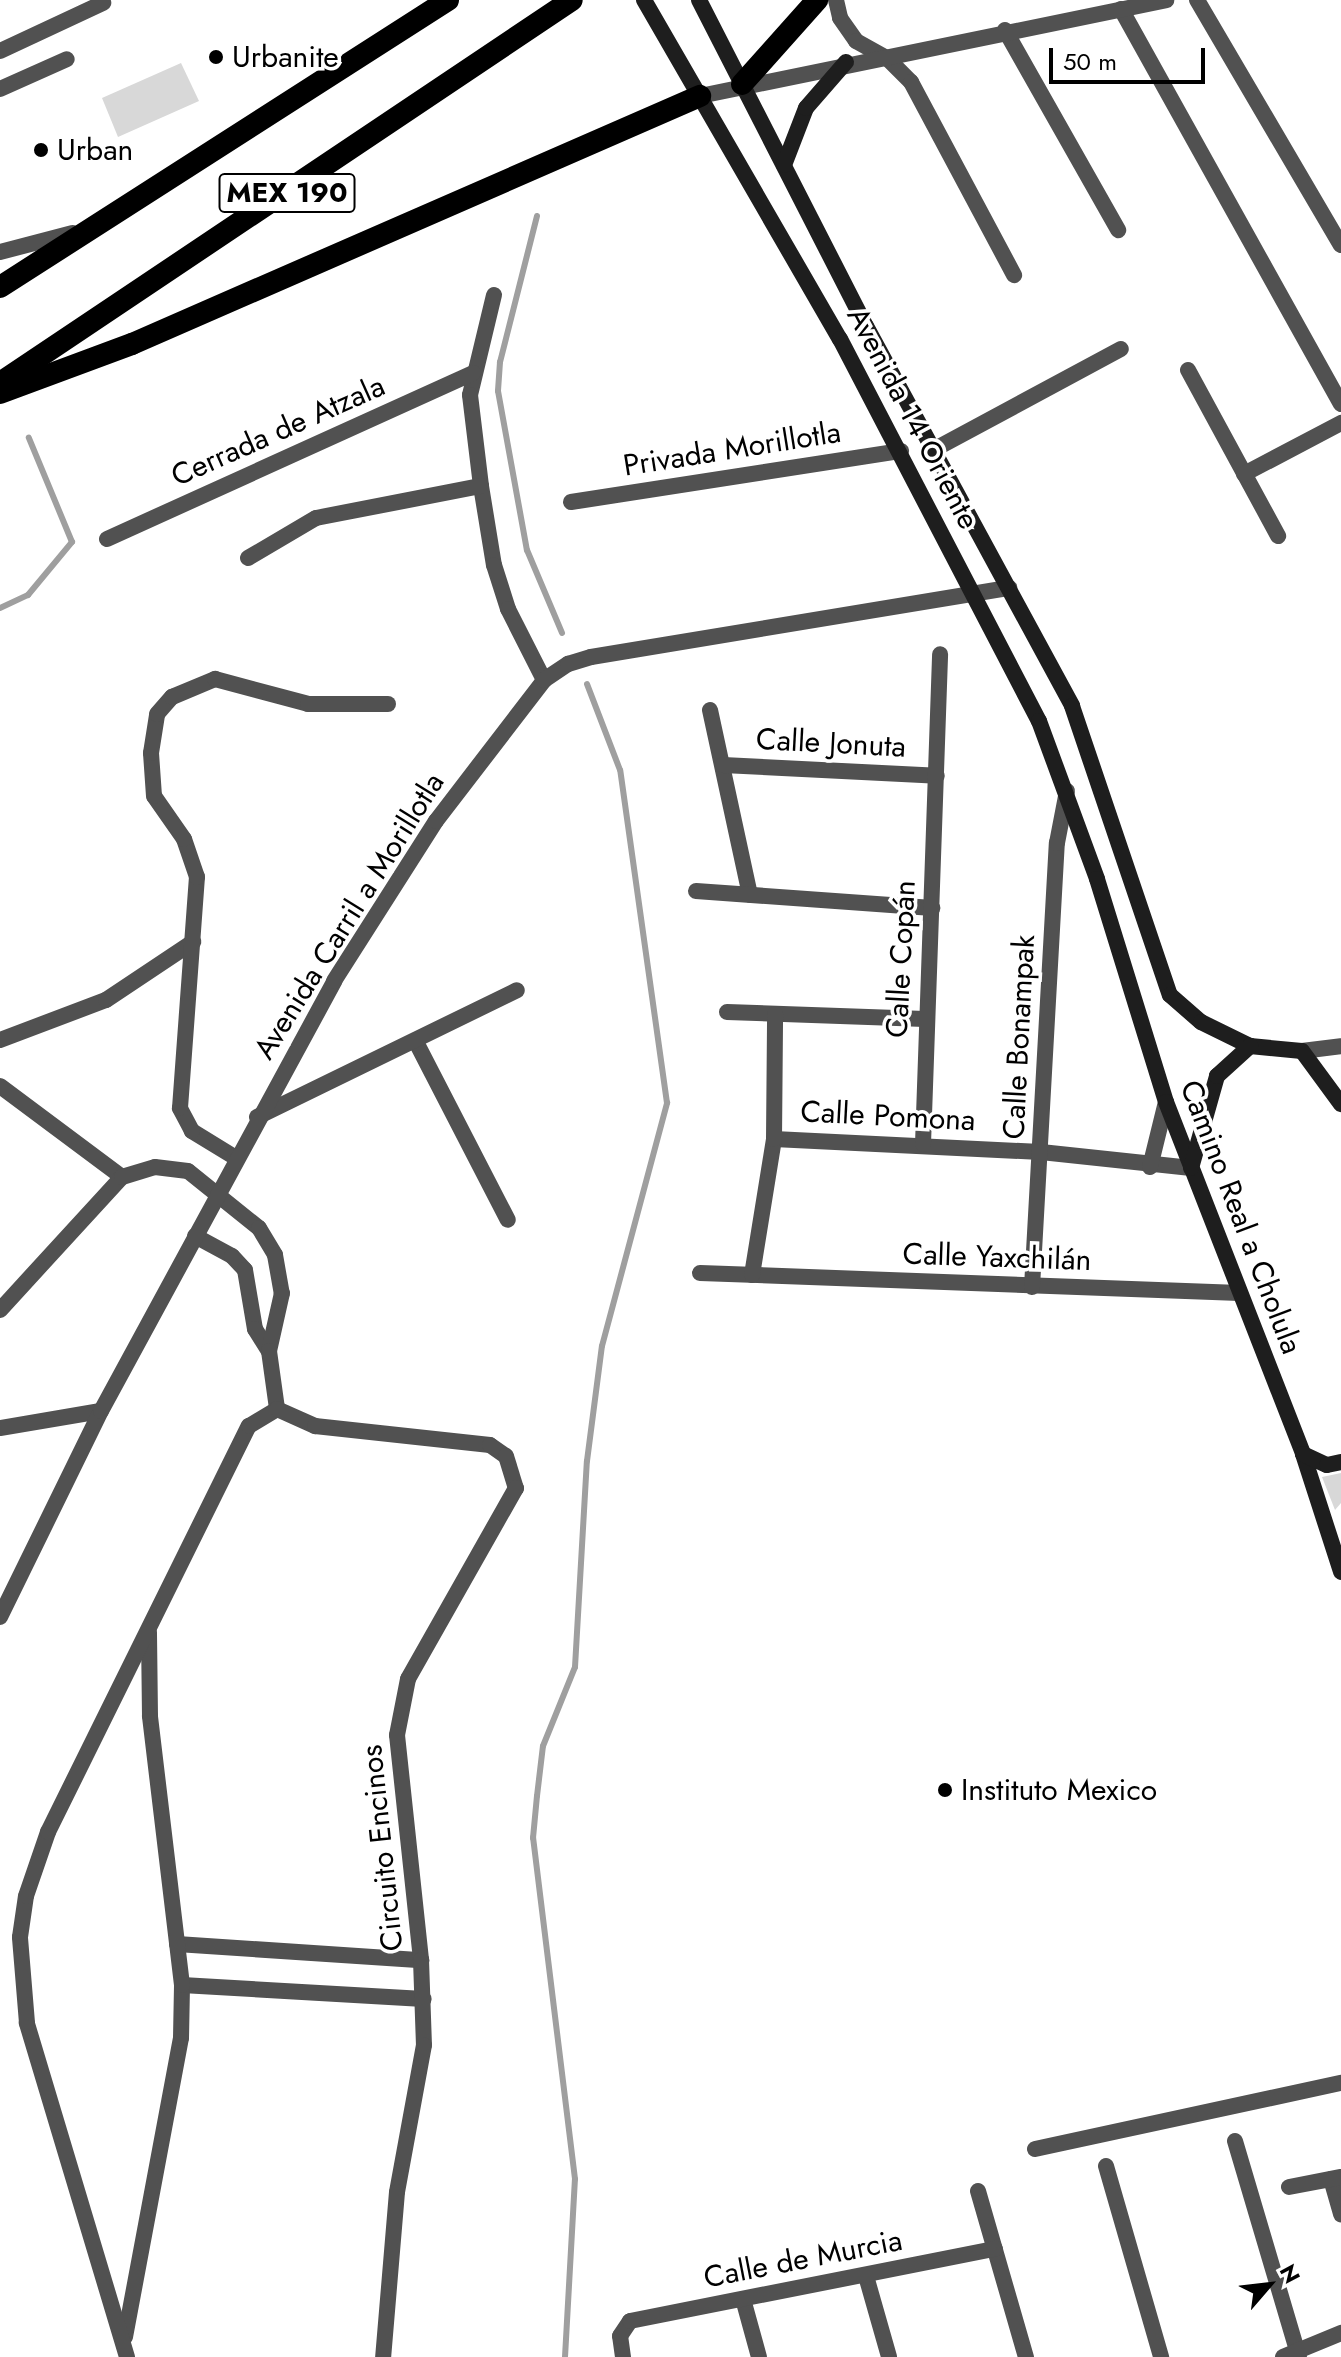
<!DOCTYPE html>
<meta charset="utf-8">
<style>
body{margin:0}
#map{position:relative;width:1341px;height:2357px;overflow:hidden;background:#fff;font-family:Jost,sans-serif}
div>[style]{position:absolute}
.green>*{inset:0;background:#d8d8d8}
.stream>*{height:6px;margin:-3px;padding:0 3px;transform-origin:3px;border-radius:3px;background:#9f9f9f}
.minor>*{height:16px;margin:-8px;padding:0 8px;transform-origin:8px;border-radius:8px;background:#515151}
.tertiary>*{height:16px;margin:-8px;padding:0 8px;transform-origin:8px;border-radius:8px;background:#515151}
.secondary>*{height:16px;margin:-8px;padding:0 8px;transform-origin:8px;border-radius:8px;background:#1e1e1e}
.trunk>*{height:22px;margin:-11px;padding:0 11px;transform-origin:11px;border-radius:11px;background:#000}
.dots>*{width:22px;height:22px;translate:-50% -50%;box-sizing:border-box;border:4px solid #fff;border-radius:50%}
span{translate:-50% -50%;white-space:nowrap;text-align:center;line-height:1.15;-webkit-text-stroke:7px #fff;paint-order:stroke}
.shield-label span{padding:2px 6px;background:#fff;border:2px solid;border-radius:6px;-webkit-text-stroke-width:0}
.shield-label{font-size:28px;color:#000;font-weight:700}
.poi-label{font-size:30px;color:#000}
.left{translate:0 -50%;text-align:left}
.street-label{font-size:30px;color:#000}
.north{position:absolute;left:1229px;top:2245px;width:80px;height:80px;-webkit-text-stroke:6px #fff;paint-order:stroke;rotate:62deg;font-size:22px;font-weight:700;line-height:32px;text-align:center;color:#000}
.north::after{content:'';display:block;margin:auto;width:28px;height:36px;background:#000;clip-path:polygon(50% 0,100% 100%,50% 72%,0 100%)}
.scale{position:absolute;left:1049px;top:48px;width:156px;height:36px;box-sizing:border-box;border:4px solid #000;border-top:0;padding-left:10px;font-size:24px;line-height:28px;white-space:nowrap;color:#000;-webkit-text-stroke:6px #fff;paint-order:stroke}
</style>
<div id="map">
<div class="green">
<div style="clip-path:polygon(181px 63px,199px 101px,118px 137px,102px 98px)"></div>
<div style="clip-path:polygon(1341px 1473px,1341px 1503px,1335px 1510px,1322px 1477px)"></div>
</div>
<div class="stream">
<div style="left:537px;top:216px;width:151px;rotate:104.2deg"></div>
<div style="left:500px;top:362px;width:29px;rotate:94deg"></div>
<div style="left:498px;top:391px;width:162px;rotate:79.7deg"></div>
<div style="left:527px;top:550px;width:90px;rotate:67.1deg"></div>
<div style="left:0;top:608px;width:31px;rotate:-25deg"></div>
<div style="left:28px;top:595px;width:69px;rotate:-50.3deg"></div>
<div style="left:72px;top:542px;width:113px;rotate:-112.5deg"></div>
<div style="left:565px;top:2357px;width:178px;rotate:-86.8deg"></div>
<div style="left:575px;top:2179px;width:344px;rotate:-97deg"></div>
<div style="left:533px;top:1838px;width:42px;rotate:-84.6deg"></div>
<div style="left:537px;top:1796px;width:50px;rotate:-83.2deg"></div>
<div style="left:543px;top:1746px;width:85px;rotate:-67.9deg"></div>
<div style="left:575px;top:1667px;width:206px;rotate:-86.7deg"></div>
<div style="left:587px;top:1461px;width:116px;rotate:-82.6deg"></div>
<div style="left:602px;top:1346px;width:252px;rotate:-75deg"></div>
<div style="left:667px;top:1103px;width:336px;rotate:-98deg"></div>
<div style="left:620px;top:770px;width:92px;rotate:-111deg"></div>
</div>
<div class="minor">
<div style="left:836px;top:0;width:18px;rotate:77deg"></div>
<div style="left:840px;top:18px;width:28px;rotate:55deg"></div>
<div style="left:856px;top:41px;width:37px;rotate:29deg"></div>
<div style="left:888px;top:59px;width:33px;rotate:45deg"></div>
<div style="left:911px;top:82px;width:219px;rotate:61.9deg"></div>
<div style="left:1197px;top:0;width:284px;rotate:59.6deg"></div>
<div style="left:1121px;top:9px;width:452px;rotate:60.9deg"></div>
<div style="left:1005px;top:30px;width:230px;rotate:60.5deg"></div>
<div style="left:0;top:51px;width:114px;rotate:-25deg"></div>
<div style="left:0;top:89px;width:73px;rotate:-24.1deg"></div>
<div style="left:700px;top:96px;width:476px;rotate:-11.6deg"></div>
<div style="left:494px;top:295px;width:103px;rotate:103.5deg"></div>
<div style="left:470px;top:395px;width:92px;rotate:83.1deg"></div>
<div style="left:481px;top:486px;width:80px;rotate:80.7deg"></div>
<div style="left:494px;top:565px;width:46px;rotate:72.3deg"></div>
<div style="left:508px;top:609px;width:80px;rotate:63.1deg"></div>
<div style="left:1188px;top:370px;width:189px;rotate:61.5deg"></div>
<div style="left:935px;top:449px;width:211px;rotate:-28.3deg"></div>
<div style="left:1244px;top:474px;width:110px;rotate:-27.7deg"></div>
<div style="left:571px;top:502px;width:334px;rotate:-8.8deg"></div>
<div style="left:107px;top:539px;width:402px;rotate:-24.4deg"></div>
<div style="left:248px;top:558px;width:79px;rotate:-30.5deg"></div>
<div style="left:316px;top:518px;width:168px;rotate:-11deg"></div>
<div style="left:710px;top:710px;width:189px;rotate:77.8deg"></div>
<div style="left:723px;top:765px;width:214px;rotate:2.9deg"></div>
<div style="left:696px;top:891px;width:237px;rotate:4.1deg"></div>
<div style="left:727px;top:1012px;width:198px;rotate:2deg"></div>
<div style="left:0;top:1040px;width:113px;rotate:-20.7deg"></div>
<div style="left:106px;top:1000px;width:105px;rotate:-33.7deg"></div>
<div style="left:416px;top:1042px;width:200px;rotate:62.7deg"></div>
<div style="left:0;top:1086px;width:152px;rotate:36.7deg"></div>
<div style="left:257px;top:1117px;width:289px;rotate:-26deg"></div>
<div style="left:774px;top:1139px;width:267px;rotate:2.8deg"></div>
<div style="left:1041px;top:1152px;width:151px;rotate:6.1deg"></div>
<div style="left:923px;top:1144px;width:490px;rotate:-88deg"></div>
<div style="left:236px;top:1158px;width:52px;rotate:-148.5deg"></div>
<div style="left:192px;top:1131px;width:26px;rotate:-118deg"></div>
<div style="left:180px;top:1108px;width:232px;rotate:-85.8deg"></div>
<div style="left:197px;top:877px;width:40px;rotate:-108.9deg"></div>
<div style="left:184px;top:839px;width:52px;rotate:-124.9deg"></div>
<div style="left:154px;top:796px;width:43px;rotate:-94deg"></div>
<div style="left:151px;top:753px;width:39px;rotate:-81deg"></div>
<div style="left:157px;top:714px;width:23px;rotate:-49deg"></div>
<div style="left:172px;top:697px;width:47px;rotate:-22.7deg"></div>
<div style="left:215px;top:679px;width:96px;rotate:15deg"></div>
<div style="left:308px;top:704px;width:80px"></div>
<div style="left:1150px;top:1167px;width:67px;rotate:-76.2deg"></div>
<div style="left:195px;top:1236px;width:42px;rotate:28.4deg"></div>
<div style="left:232px;top:1256px;width:19px;rotate:47deg"></div>
<div style="left:245px;top:1270px;width:60px;rotate:80.4deg"></div>
<div style="left:255px;top:1329px;width:26px;rotate:58deg"></div>
<div style="left:700px;top:1273px;width:540px;rotate:2.12deg"></div>
<div style="left:752px;top:1275px;width:138px;rotate:-80.8deg"></div>
<div style="left:774px;top:1139px;width:125px;rotate:-89.5deg"></div>
<div style="left:1032px;top:1287px;width:445px;rotate:-86.8deg"></div>
<div style="left:1057px;top:843px;width:53px;rotate:-79.1deg"></div>
<div style="left:0;top:1310px;width:180px;rotate:-47.5deg"></div>
<div style="left:122px;top:1177px;width:34px;rotate:-17deg"></div>
<div style="left:155px;top:1167px;width:33px;rotate:7deg"></div>
<div style="left:188px;top:1171px;width:91px;rotate:38.8deg"></div>
<div style="left:259px;top:1228px;width:31px;rotate:59deg"></div>
<div style="left:275px;top:1255px;width:39px;rotate:80deg"></div>
<div style="left:282px;top:1293px;width:59px;rotate:102.6deg"></div>
<div style="left:269px;top:1351px;width:59px;rotate:82.1deg"></div>
<div style="left:0;top:1428px;width:102px;rotate:-9.6deg"></div>
<div style="left:177px;top:1944px;width:245px;rotate:3.8deg"></div>
<div style="left:182px;top:1985px;width:242px;rotate:3.3deg"></div>
<div style="left:1235px;top:2141px;width:225px;rotate:73.5deg"></div>
<div style="left:1035px;top:2149px;width:313px;rotate:-12.2deg"></div>
<div style="left:1106px;top:2166px;width:199px;rotate:73.9deg"></div>
<div style="left:1331px;top:2179px;width:37px;rotate:74deg"></div>
<div style="left:1289px;top:2187px;width:53px;rotate:-10.9deg"></div>
<div style="left:978px;top:2191px;width:173px;rotate:73.9deg"></div>
<div style="left:866px;top:2276px;width:84px;rotate:74.1deg"></div>
<div style="left:743px;top:2299px;width:60px;rotate:74.6deg"></div>
<div style="left:125px;top:2337px;width:304px;rotate:-79.4deg"></div>
<div style="left:181px;top:2038px;width:53px;rotate:-88.9deg"></div>
<div style="left:182px;top:1985px;width:271px;rotate:-96.8deg"></div>
<div style="left:150px;top:1716px;width:84px;rotate:-90.7deg"></div>
<div style="left:127px;top:2357px;width:349px;rotate:-106.7deg"></div>
<div style="left:27px;top:2023px;width:86px;rotate:-94.7deg"></div>
<div style="left:20px;top:1937px;width:41px;rotate:-81.7deg"></div>
<div style="left:26px;top:1896px;width:68px;rotate:-71deg"></div>
<div style="left:48px;top:1832px;width:453px;rotate:-63.7deg"></div>
<div style="left:249px;top:1426px;width:33px;rotate:-31deg"></div>
<div style="left:277px;top:1409px;width:42px;rotate:24.1deg"></div>
<div style="left:315px;top:1426px;width:176px;rotate:6.2deg"></div>
<div style="left:490px;top:1445px;width:19px;rotate:35deg"></div>
<div style="left:506px;top:1456px;width:34px;rotate:73deg"></div>
<div style="left:516px;top:1488px;width:219px;rotate:119.5deg"></div>
<div style="left:408px;top:1679px;width:57px;rotate:101.1deg"></div>
<div style="left:397px;top:1735px;width:226px;rotate:83.9deg"></div>
<div style="left:421px;top:1960px;width:85px;rotate:88deg"></div>
<div style="left:424px;top:2045px;width:149px;rotate:100.4deg"></div>
<div style="left:397px;top:2192px;width:166px;rotate:94.8deg"></div>
<div style="left:623px;top:2357px;width:21px;rotate:-98deg"></div>
<div style="left:620px;top:2336px;width:18px;rotate:-56deg"></div>
<div style="left:630px;top:2321px;width:372px;rotate:-11.2deg"></div>
<div style="left:1283px;top:2357px;width:63px;rotate:-22.5deg"></div>
</div>
<div class="tertiary">
<div style="left:0;top:252px;width:75px;rotate:-14.6deg"></div>
<div style="left:1302px;top:1051px;width:39px;rotate:-7deg"></div>
<div style="left:0;top:1617px;width:229px;rotate:-63.9deg"></div>
<div style="left:101px;top:1411px;width:489px;rotate:-61.5deg"></div>
<div style="left:334px;top:981px;width:190px;rotate:-57.5deg"></div>
<div style="left:436px;top:821px;width:178px;rotate:-52.5deg"></div>
<div style="left:544px;top:680px;width:29px;rotate:-34deg"></div>
<div style="left:568px;top:664px;width:24px;rotate:-17deg"></div>
<div style="left:591px;top:657px;width:424px;rotate:-9.4deg"></div>
</div>
<div class="secondary">
<div style="left:644px;top:0;width:392px;rotate:60deg"></div>
<div style="left:840px;top:339px;width:431px;rotate:62.5deg"></div>
<div style="left:1039px;top:721px;width:168px;rotate:69.8deg"></div>
<div style="left:1097px;top:879px;width:233px;rotate:72.8deg"></div>
<div style="left:1166px;top:1102px;width:378px;rotate:68.7deg"></div>
<div style="left:1303px;top:1454px;width:124px;rotate:72.1deg"></div>
<div style="left:699px;top:0;width:366px;rotate:62.9deg"></div>
<div style="left:866px;top:326px;width:432px;rotate:61.5deg"></div>
<div style="left:1072px;top:706px;width:305px;rotate:71.3deg"></div>
<div style="left:1170px;top:995px;width:41px;rotate:41.1deg"></div>
<div style="left:1201px;top:1022px;width:55px;rotate:26.1deg"></div>
<div style="left:1250px;top:1046px;width:52px;rotate:5.5deg"></div>
<div style="left:1302px;top:1051px;width:66px;rotate:53.7deg"></div>
<div style="left:784px;top:165px;width:61px;rotate:-68.9deg"></div>
<div style="left:806px;top:108px;width:61px;rotate:-49deg"></div>
<div style="left:1191px;top:1168px;width:96px;rotate:-74.2deg"></div>
<div style="left:1217px;top:1076px;width:45px;rotate:-42.3deg"></div>
<div style="left:1303px;top:1454px;width:26px;rotate:25deg"></div>
<div style="left:1327px;top:1465px;width:14px;rotate:-12deg"></div>
</div>
<div class="trunk">
<div style="left:742px;top:84px;width:113px;rotate:-48.2deg"></div>
<div style="left:0;top:287px;width:532px;rotate:-32.64deg"></div>
<div style="left:0;top:383px;width:688px;rotate:-33.81deg"></div>
<div style="left:0;top:393px;width:141px;rotate:-20.4deg"></div>
<div style="left:132px;top:344px;width:620px;rotate:-23.59deg"></div>
</div>
<div class="dots">
<div style="left:216px;top:57px;background:#000"></div>
<div style="left:41px;top:150px;background:#000"></div>
<div style="left:945px;top:1790px;background:#000"></div>
</div>
<div class="shield-label">
<span style="left:287px;top:193px">MEX 190</span>
</div>
<div class="poi-label">
<span class="left" style="left:232px;top:57px">Urbanite</span>
<span class="left" style="left:57px;top:150px">Urban</span>
<span class="left" style="left:961px;top:1790px">Instituto Mexico</span>
</div>
<div class="street-label">
<span style="left:913px;top:418px;rotate:62deg">Avenida 14 Oriente</span>
<span style="left:278px;top:431px;rotate:-24deg">Cerrada de Atzala</span>
<span style="left:732px;top:449px;rotate:-9deg">Privada Morillotla</span>
<span style="left:831px;top:743px;rotate:3deg">Calle Jonuta</span>
<span style="left:349px;top:916px;rotate:-58deg">Avenida Carril a Morillotla</span>
<span style="left:901px;top:959px;rotate:-87deg">Calle Copán</span>
<span style="left:1019px;top:1037px;rotate:-87deg">Calle Bonampak</span>
<span style="left:888px;top:1116px;rotate:3deg">Calle Pomona</span>
<span style="left:1241px;top:1217px;rotate:69deg">Camino Real a Cholula</span>
<span style="left:997px;top:1257px;rotate:2deg">Calle Yaxchilán</span>
<span style="left:382px;top:1848px;rotate:-96deg">Circuito Encinos</span>
<span style="left:803px;top:2259px;rotate:-11deg">Calle de Murcia</span>
</div>
<div class="north">N</div>
<div class="scale">50 m</div>
</div>
